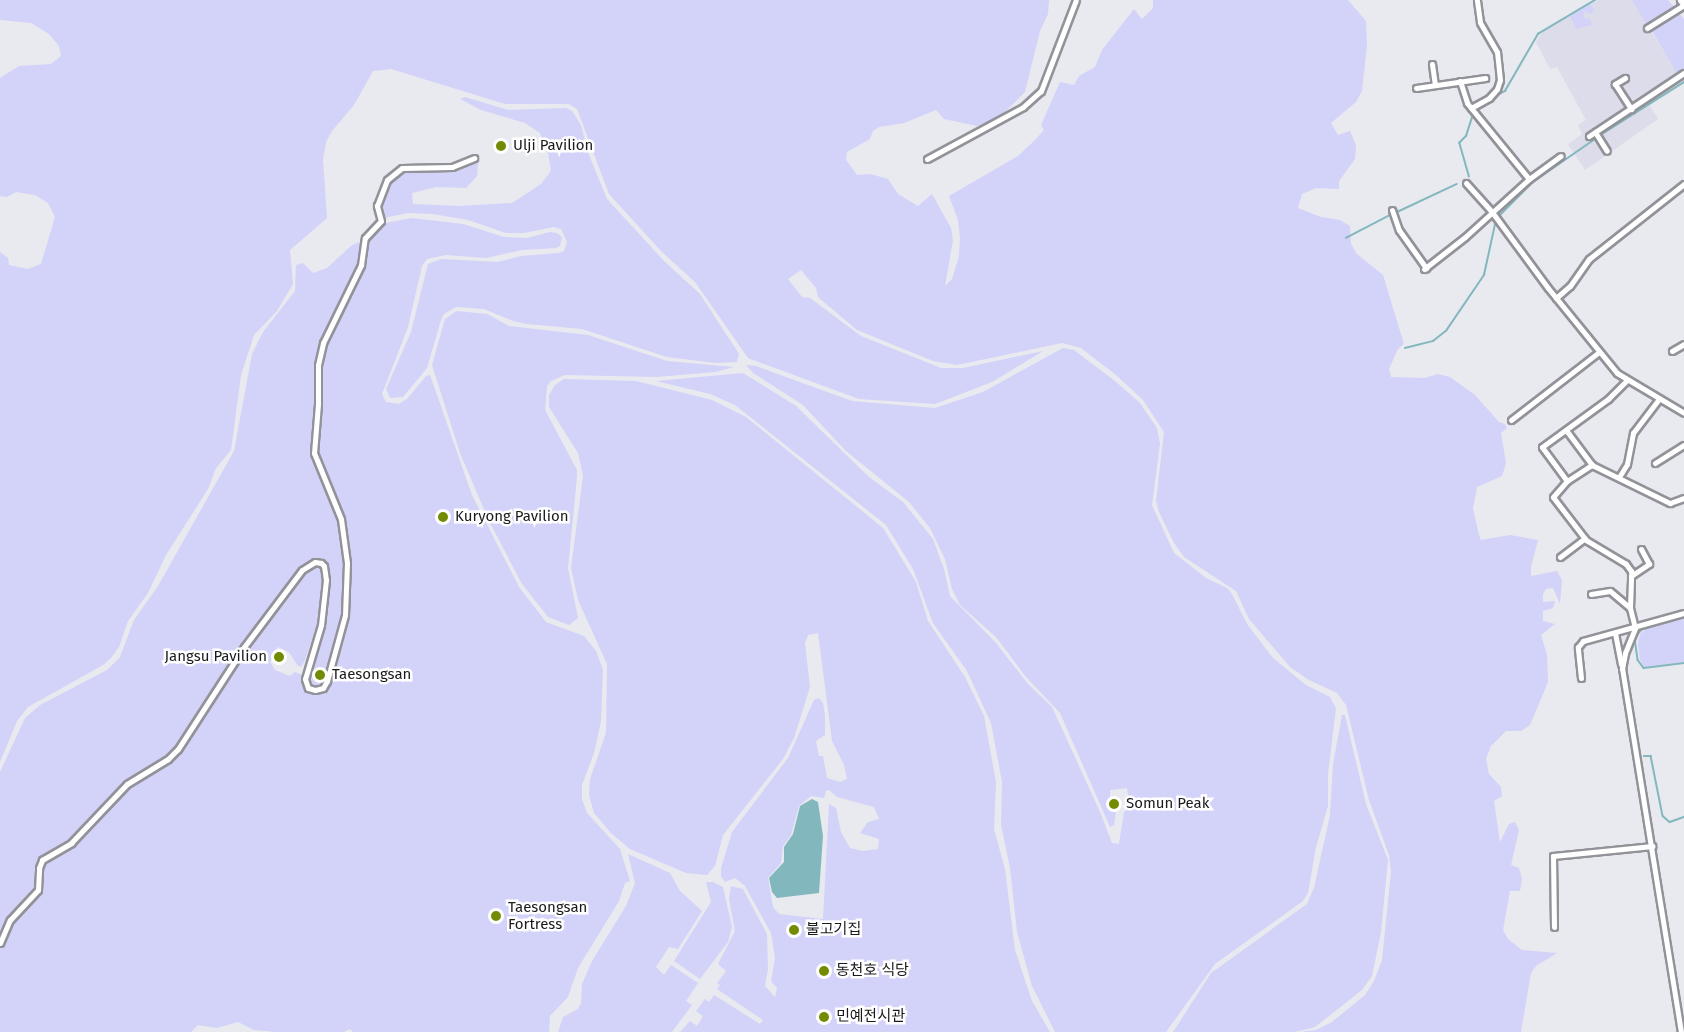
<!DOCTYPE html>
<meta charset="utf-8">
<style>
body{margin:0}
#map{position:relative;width:1684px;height:1032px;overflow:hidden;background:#e9e9f0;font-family:"Fira Sans","Noto Sans KR",sans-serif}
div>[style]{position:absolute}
.built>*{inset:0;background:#dcdcea}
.green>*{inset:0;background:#d3d2f9}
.water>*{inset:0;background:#82b8bd}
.stream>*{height:1.5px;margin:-0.75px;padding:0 0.75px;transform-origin:0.75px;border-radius:0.75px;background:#82b8bd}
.roads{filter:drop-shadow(2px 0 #929299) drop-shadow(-2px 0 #929299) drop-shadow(0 2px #929299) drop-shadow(0 -2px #929299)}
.minor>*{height:5px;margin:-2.5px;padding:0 2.5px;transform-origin:2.5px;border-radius:2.5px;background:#fff}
.major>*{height:7px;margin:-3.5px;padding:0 3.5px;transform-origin:3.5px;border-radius:3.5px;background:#fff}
.dots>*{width:16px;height:16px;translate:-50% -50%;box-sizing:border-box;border:3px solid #fff;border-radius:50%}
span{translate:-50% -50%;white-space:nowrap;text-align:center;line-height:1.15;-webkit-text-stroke:5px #fff;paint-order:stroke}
.poi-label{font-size:15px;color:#1a1a1d}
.left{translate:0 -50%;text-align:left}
.right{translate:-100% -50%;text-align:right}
</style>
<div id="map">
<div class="built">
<div style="clip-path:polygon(1598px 0,1633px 0,1680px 79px,1647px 101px,1658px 119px,1585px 170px,1568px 144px,1582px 134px,1578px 125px,1586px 120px,1557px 67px,1551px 69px,1548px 65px,1536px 42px,1542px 32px)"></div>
</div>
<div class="green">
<div style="clip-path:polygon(0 0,1049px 0,1048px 14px,1040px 31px,1025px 92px,1000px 117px,977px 126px,944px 119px,936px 110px,904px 123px,879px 127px,873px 131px,870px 139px,847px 152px,846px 160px,857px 175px,870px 174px,888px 179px,898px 194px,918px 206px,932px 194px,951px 228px,953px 240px,945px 286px,952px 279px,959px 256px,960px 238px,958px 220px,949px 196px,1018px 156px,1035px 140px,1044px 130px,1041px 125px,1060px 82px,1074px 85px,1079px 76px,1095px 67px,1102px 50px,1134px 9px,1142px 19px,1153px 8px,1153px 0,1348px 0,1366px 21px,1367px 45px,1362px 91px,1356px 102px,1331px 123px,1338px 135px,1350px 131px,1356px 145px,1355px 159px,1339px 181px,1339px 189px,1316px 188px,1302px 194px,1298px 208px,1321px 217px,1340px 220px,1350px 226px,1351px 244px,1357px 254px,1383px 275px,1404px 344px,1398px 349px,1389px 369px,1391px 377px,1425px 378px,1438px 374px,1450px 377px,1475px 395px,1499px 422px,1505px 424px,1507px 428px,1501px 433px,1506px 463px,1502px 476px,1477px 487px,1473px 509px,1479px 535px,1481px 540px,1510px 535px,1538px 540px,1531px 567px,1531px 576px,1557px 571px,1562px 580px,1560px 604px,1553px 588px,1546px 589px,1543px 594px,1543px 602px,1555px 601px,1553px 608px,1543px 611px,1543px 621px,1555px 624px,1541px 635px,1547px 655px,1548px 682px,1530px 725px,1521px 731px,1506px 731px,1491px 746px,1486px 759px,1489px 774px,1501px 787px,1502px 796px,1494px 801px,1500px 842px,1509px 824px,1515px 822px,1519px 830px,1511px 865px,1519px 868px,1522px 879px,1520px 891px,1510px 891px,1503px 930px,1508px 939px,1522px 950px,1557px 953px,1536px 966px,1531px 973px,1521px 1032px,1301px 1032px,1316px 1030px,1332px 1022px,1365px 995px,1374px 981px,1382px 960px,1391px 872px,1389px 855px,1369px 800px,1346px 705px,1337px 693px,1309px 680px,1290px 667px,1249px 619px,1236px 591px,1184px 557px,1174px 543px,1159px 512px,1156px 501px,1164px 432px,1143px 400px,1116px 375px,1081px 348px,1062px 343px,957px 365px,933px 361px,857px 330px,818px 297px,816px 288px,801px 270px,788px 279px,802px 297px,810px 298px,861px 336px,941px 368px,963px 368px,1043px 351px,992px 382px,935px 404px,859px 399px,748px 358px,695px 282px,662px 252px,609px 194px,577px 109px,569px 104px,505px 104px,391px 69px,373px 71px,354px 105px,332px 131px,326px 142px,323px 160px,327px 218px,290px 250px,293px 284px,277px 311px,254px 335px,241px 375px,231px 450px,216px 468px,208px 489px,166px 555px,148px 593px,128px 621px,119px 647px,111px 658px,103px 665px,28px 707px,17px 721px,0 762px,0 252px,8px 258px,9px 265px,28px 269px,41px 264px,55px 217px,48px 203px,35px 195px,16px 192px,7px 197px,0 196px,0 78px,19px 66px,51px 64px,61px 56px,59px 46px,49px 34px,31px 23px,0 20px)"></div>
<div style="clip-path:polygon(1632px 0,1668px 0,1675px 8px,1647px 25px)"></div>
<div style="clip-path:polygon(1590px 4px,1594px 9px,1591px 14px,1584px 12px,1583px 18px,1590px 19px,1592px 25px,1576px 29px,1570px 16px)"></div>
<div style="clip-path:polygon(1678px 12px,1684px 19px,1684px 72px,1678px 76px,1651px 29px)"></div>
<div style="clip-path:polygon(465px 97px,508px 110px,566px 108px,572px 111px,581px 125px,589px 155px,607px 199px,664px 261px,700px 294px,739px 354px,737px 362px,715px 363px,667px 357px,582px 329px,527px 324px,513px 321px,484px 309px,456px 307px,444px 314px,441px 320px,427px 368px,403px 397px,390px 398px,386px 389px,411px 332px,428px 264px,441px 259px,498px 262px,521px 256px,559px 253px,564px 251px,567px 242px,561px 229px,554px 227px,524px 233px,506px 233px,468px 220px,433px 214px,408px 213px,384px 218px,379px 206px,382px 197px,394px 176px,400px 172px,451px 170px,474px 162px,478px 163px,477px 176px,466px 188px,436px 187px,412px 193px,413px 204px,459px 206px,512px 203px,541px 184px,551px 171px,548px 153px,540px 133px,525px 123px,481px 110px,460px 99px)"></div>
<div style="clip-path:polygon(412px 218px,463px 224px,504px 237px,527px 238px,550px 232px,557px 233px,562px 237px,560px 246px,556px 248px,522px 250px,486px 258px,446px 255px,427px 259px,422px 266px,408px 327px,382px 394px,386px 402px,399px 404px,407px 399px,426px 376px,430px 375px,472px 495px,519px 587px,546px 622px,584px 636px,596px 651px,603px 670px,601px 721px,594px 753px,582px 785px,582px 799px,587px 813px,620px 849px,630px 881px,625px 883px,619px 901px,578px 968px,568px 997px,550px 1016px,549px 1032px,353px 1032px,350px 1029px,344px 1032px,276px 1032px,254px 1030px,238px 1022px,217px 1028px,198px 1025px,191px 1032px,0 1032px,0 948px,12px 922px,31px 905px,41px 891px,45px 864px,66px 852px,122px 793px,174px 758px,191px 737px,242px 654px,285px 603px,310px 566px,321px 567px,323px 580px,317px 624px,305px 660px,301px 667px,297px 665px,289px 652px,278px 647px,270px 662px,275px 670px,290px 676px,295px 672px,302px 675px,304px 686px,312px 694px,324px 690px,334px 671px,349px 603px,349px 563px,344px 520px,318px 460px,321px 361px,362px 269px,367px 240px,385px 223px)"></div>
<div style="clip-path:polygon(362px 241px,356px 270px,320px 349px,313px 452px,314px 464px,338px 519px,345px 564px,344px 614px,331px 667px,323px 683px,314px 687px,307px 679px,322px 626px,328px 576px,324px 561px,317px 558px,305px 564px,172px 752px,115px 792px,70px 840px,40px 859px,37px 866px,37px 884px,32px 895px,9px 919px,0 935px,0 772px,25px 718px,40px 705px,107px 670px,120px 657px,134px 620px,158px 586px,234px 451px,252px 354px,263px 332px,295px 291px,296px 265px,303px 263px,313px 273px,327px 268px,352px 245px)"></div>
<div style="clip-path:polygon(457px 311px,487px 314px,509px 326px,588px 335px,667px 361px,734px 367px,715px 372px,657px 377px,565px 375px,551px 381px,547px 386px,545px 410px,577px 470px,577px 477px,568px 568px,578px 618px,569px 625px,548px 617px,522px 584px,489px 521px,460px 453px,432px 365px,445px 319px)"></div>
<div style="clip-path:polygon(1063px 348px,1074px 350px,1115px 381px,1140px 403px,1157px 428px,1160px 444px,1152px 505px,1174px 553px,1206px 578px,1227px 588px,1232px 594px,1247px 624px,1273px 658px,1306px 685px,1330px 697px,1336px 708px,1328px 774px,1328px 806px,1316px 847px,1308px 893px,1303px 901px,1215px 964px,1166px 1032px,1055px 1032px,1032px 986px,1017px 932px,1010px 868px,1001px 825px,1002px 782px,991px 723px,967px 671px,933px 623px,913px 569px,886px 525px,735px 405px,710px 394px,656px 381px,743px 373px,796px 406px,869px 477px,903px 502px,933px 539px,944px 569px,950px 596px,996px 643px,1028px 684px,1052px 707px,1100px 812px,1112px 843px,1119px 844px,1124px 812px,1130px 808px,1127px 788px,1110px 790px,1110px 809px,1116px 812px,1114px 825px,1110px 827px,1060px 713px,1026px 677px,996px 637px,960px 605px,952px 589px,945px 559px,930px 528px,909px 502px,846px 451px,803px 405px,753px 373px,746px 365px,756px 366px,852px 401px,935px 408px,983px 392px)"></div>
<div style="clip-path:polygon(evenodd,564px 379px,636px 381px,712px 400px,746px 417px,883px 528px,916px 582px,928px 621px,965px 677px,984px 716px,996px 782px,994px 829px,1005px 869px,1015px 950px,1032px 1001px,1050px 1032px,680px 1032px,690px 1021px,697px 1026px,703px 1016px,696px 1011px,705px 999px,709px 1002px,714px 995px,760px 1024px,763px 1020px,717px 989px,720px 985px,717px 983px,726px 971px,718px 964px,735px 931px,729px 899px,731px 886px,743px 889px,767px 934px,768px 969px,765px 986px,775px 997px,777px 988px,771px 981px,775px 958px,771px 933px,745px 886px,735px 878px,725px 882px,721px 876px,721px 868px,732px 832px,788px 758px,814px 700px,819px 698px,823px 703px,825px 715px,825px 735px,816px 741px,819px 756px,823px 756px,827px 778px,840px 782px,847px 779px,844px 765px,832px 741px,818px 633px,808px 635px,805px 643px,810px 687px,794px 738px,783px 759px,723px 835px,715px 866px,707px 875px,686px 873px,630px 849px,611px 833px,594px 813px,589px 795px,590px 779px,606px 733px,607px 664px,578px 600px,571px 568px,583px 476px,578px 453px,549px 407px,549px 395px,555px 385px,564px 379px,829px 790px,837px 797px,874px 807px,879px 819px,868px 822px,860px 833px,879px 839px,878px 849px,863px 851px,850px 848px,841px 832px,836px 808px,829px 804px,823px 919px,779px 914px,773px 907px,768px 878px,781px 863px,783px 846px,791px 835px,799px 806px,811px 796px,824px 798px,826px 791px,829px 790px)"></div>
<div style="clip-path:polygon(1684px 619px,1684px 662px,1644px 667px,1640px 660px,1638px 644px,1640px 634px,1647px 628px)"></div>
<div style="clip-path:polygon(1342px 715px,1345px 715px,1366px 804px,1388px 860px,1381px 932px,1372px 976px,1362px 990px,1315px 1027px,1295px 1032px,1173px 1032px,1211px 973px,1307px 904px,1314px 888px,1330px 815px,1333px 764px)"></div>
<div style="clip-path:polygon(628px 854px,670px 873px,680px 891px,702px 911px,678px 949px,669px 947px,656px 967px,664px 975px,671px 965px,698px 983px,686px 1001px,692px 1005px,672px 1032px,558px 1032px,563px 1017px,578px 1009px,581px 1003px,582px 984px,592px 961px,626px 906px,635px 883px)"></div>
<div style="clip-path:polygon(706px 882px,713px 882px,723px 887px,732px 927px,728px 942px,700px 979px,674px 961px,711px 902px)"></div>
</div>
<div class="water">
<div style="clip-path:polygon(812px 799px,818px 802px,823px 836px,819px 893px,777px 898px,772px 892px,769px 878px,784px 862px,784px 847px,793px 834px,800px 806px)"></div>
</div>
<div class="stream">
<div style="left:1492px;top:98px;width:15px;rotate:-28deg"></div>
<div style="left:1505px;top:91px;width:66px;rotate:-59.9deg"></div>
<div style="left:1538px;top:34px;width:66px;rotate:-30.8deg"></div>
<div style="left:1599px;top:136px;width:101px;rotate:-32.4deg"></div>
<div style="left:1469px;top:177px;width:35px;rotate:-106deg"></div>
<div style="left:1459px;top:143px;width:10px;rotate:-45deg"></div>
<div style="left:1466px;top:136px;width:22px;rotate:-72deg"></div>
<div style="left:1395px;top:213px;width:68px;rotate:-25.1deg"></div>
<div style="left:1499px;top:216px;width:48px;rotate:-45deg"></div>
<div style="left:1533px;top:182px;width:75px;rotate:-34.7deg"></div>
<div style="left:1346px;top:238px;width:50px;rotate:-27.6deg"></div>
<div style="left:1405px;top:348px;width:29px;rotate:-14deg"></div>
<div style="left:1433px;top:341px;width:16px;rotate:-38deg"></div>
<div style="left:1446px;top:331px;width:68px;rotate:-55.8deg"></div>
<div style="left:1484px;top:275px;width:56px;rotate:-77.7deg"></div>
<div style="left:1684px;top:617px;width:43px;rotate:163.7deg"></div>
<div style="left:1643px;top:629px;width:12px;rotate:132deg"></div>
<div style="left:1635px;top:638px;width:22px;rotate:82deg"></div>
<div style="left:1638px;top:660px;width:10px;rotate:53deg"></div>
<div style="left:1644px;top:668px;width:40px;rotate:-7.1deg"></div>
<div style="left:1644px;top:756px;width:7px"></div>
<div style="left:1651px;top:756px;width:61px;rotate:78.7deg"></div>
<div style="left:1663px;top:816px;width:9px;rotate:41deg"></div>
<div style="left:1670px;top:822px;width:15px;rotate:-20deg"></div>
</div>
<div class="roads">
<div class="minor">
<div style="left:1647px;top:28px;width:44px;rotate:-31.9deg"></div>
<div style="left:1432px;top:64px;width:21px;rotate:82deg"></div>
<div style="left:1625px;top:78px;width:12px;rotate:149deg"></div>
<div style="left:1615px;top:84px;width:30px;rotate:57deg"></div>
<div style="left:1460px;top:81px;width:23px;rotate:72deg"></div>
<div style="left:1467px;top:103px;width:98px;rotate:50.8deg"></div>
<div style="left:1416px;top:88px;width:70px;rotate:-8.2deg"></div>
<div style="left:1471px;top:108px;width:21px;rotate:-29deg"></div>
<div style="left:1489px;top:98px;width:12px;rotate:-48deg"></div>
<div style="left:1497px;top:89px;width:9px;rotate:-72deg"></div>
<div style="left:1500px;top:80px;width:28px;rotate:-96deg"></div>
<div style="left:1497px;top:52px;width:34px;rotate:-120deg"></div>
<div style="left:1480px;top:22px;width:22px;rotate:-98deg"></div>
<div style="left:1595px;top:132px;width:22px;rotate:58deg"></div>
<div style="left:1589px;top:136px;width:114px;rotate:-33.6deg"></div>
<div style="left:927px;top:159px;width:109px;rotate:-28.4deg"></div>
<div style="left:1023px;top:107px;width:24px;rotate:-42deg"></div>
<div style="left:1041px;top:91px;width:97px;rotate:-69deg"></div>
<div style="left:1466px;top:183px;width:39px;rotate:48deg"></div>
<div style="left:1492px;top:212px;width:94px;rotate:53.6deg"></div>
<div style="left:1548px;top:288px;width:109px;rotate:50.9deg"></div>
<div style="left:1617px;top:373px;width:78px;rotate:30.8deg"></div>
<div style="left:1392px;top:210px;width:21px;rotate:71deg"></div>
<div style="left:1399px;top:230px;width:47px;rotate:54.6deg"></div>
<div style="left:1424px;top:269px;width:52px;rotate:-38deg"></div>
<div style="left:1465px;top:237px;width:86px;rotate:-42.2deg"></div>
<div style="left:1529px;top:179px;width:39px;rotate:-36deg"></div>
<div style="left:1556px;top:298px;width:18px;rotate:-41deg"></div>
<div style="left:1570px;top:286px;width:33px;rotate:-55deg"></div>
<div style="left:1589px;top:259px;width:121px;rotate:-38.3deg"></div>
<div style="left:1672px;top:351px;width:14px;rotate:-30deg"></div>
<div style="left:1511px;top:420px;width:111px;rotate:-37.7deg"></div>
<div style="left:1566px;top:430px;width:44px;rotate:53.4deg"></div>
<div style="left:1655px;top:463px;width:34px;rotate:-32deg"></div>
<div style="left:1619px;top:477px;width:15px;rotate:-58deg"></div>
<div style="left:1627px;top:464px;width:32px;rotate:-79deg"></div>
<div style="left:1633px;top:433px;width:43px;rotate:-52.6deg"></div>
<div style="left:1567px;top:481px;width:42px;rotate:-126.3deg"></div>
<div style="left:1542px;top:447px;width:82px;rotate:-36deg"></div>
<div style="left:1608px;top:399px;width:27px;rotate:-45deg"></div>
<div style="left:1560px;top:557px;width:31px;rotate:-37deg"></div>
<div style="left:1631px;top:576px;width:22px;rotate:-34deg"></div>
<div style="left:1649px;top:564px;width:17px;rotate:-118deg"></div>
<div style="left:1591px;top:594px;width:19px;rotate:-9deg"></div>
<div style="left:1610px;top:591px;width:26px;rotate:40deg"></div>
<div style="left:1615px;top:633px;width:32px;rotate:79deg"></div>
<div style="left:1581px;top:678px;width:31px;rotate:-96deg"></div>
<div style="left:1578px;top:647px;width:8px;rotate:-50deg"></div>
<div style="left:1583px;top:641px;width:105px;rotate:-15.5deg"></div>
<div style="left:1554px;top:927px;width:71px;rotate:-90.8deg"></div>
<div style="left:1553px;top:856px;width:100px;rotate:-5.7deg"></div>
<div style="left:0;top:943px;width:25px;rotate:-67deg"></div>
<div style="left:10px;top:920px;width:41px;rotate:-47deg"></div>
<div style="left:38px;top:890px;width:22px;rotate:-87deg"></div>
<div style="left:39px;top:868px;width:9px;rotate:-69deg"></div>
<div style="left:42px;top:860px;width:34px;rotate:-30deg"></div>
<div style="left:71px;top:843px;width:81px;rotate:-46.5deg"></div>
<div style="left:127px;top:784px;width:48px;rotate:-31.4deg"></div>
<div style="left:168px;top:759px;width:14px;rotate:-45deg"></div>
<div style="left:178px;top:749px;width:121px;rotate:-57.1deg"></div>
<div style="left:244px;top:647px;width:96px;rotate:-53deg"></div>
<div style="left:302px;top:570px;width:15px;rotate:-32deg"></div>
<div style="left:315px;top:562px;width:6px;rotate:9deg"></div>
<div style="left:321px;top:563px;width:4px;rotate:45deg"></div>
<div style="left:324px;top:566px;width:14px;rotate:82deg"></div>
<div style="left:326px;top:580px;width:45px;rotate:96.3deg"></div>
<div style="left:321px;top:625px;width:56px;rotate:106.5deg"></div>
<div style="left:305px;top:679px;width:9px;rotate:72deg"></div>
<div style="left:308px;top:688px;width:7px;rotate:16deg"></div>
<div style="left:315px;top:690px;width:8px;rotate:-14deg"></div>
<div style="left:323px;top:688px;width:8px;rotate:-60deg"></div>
<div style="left:327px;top:681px;width:68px;rotate:-74.7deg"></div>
<div style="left:345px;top:615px;width:52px;rotate:-87.8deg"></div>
<div style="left:347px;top:563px;width:44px;rotate:-97.8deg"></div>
<div style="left:341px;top:519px;width:71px;rotate:-112.2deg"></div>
<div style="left:314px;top:453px;width:49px;rotate:-85.3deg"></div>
<div style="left:318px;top:404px;width:39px;rotate:-90deg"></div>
<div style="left:318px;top:365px;width:23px;rotate:-77deg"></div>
<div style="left:323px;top:343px;width:87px;rotate:-64deg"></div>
<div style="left:361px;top:265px;width:27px;rotate:-82deg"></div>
<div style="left:365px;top:238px;width:23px;rotate:-47deg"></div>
<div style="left:381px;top:221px;width:16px;rotate:-105deg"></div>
<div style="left:377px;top:206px;width:28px;rotate:-69deg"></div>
<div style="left:387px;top:180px;width:19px;rotate:-39deg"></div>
<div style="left:402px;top:168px;width:50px;rotate:-1.1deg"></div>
<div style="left:452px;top:167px;width:24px;rotate:-22deg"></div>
<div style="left:1681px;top:1032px;width:368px;rotate:-99.2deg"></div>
<div style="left:1622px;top:669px;width:16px;rotate:-79deg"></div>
<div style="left:1625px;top:653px;width:27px;rotate:-68deg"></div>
<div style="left:1635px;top:628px;width:21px;rotate:-104deg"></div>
<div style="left:1630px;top:608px;width:37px;rotate:-88deg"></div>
<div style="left:1631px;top:571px;width:9px;rotate:-126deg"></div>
<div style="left:1626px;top:564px;width:47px;rotate:-149deg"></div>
<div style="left:1586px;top:540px;width:54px;rotate:-127.5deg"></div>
<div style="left:1553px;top:497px;width:21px;rotate:-49deg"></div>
<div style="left:1567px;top:481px;width:30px;rotate:-33deg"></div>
<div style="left:1592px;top:465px;width:87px;rotate:26deg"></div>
<div style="left:1670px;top:503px;width:15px;rotate:-20deg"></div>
</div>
<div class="major">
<div style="left:1681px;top:0;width:5px;rotate:53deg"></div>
</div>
</div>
<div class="dots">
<div style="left:501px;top:146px;background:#718b02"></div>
<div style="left:443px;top:517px;background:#718b02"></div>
<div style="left:279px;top:657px;background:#718b02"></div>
<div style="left:320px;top:675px;background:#718b02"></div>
<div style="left:1114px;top:804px;background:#718b02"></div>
<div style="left:496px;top:916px;background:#718b02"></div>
<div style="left:794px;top:930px;background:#718b02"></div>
<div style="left:824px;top:971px;background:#718b02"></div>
<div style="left:824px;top:1017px;background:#718b02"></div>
</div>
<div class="poi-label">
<span class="left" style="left:513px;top:146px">Ulji Pavilion</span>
<span class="left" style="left:455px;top:517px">Kuryong Pavilion</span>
<span class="right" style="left:267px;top:657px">Jangsu Pavilion</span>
<span class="left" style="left:332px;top:675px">Taesongsan</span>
<span class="left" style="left:1126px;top:804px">Somun Peak</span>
<span class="left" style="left:508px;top:916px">Taesongsan<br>Fortress</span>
<span class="left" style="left:806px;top:930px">불고기집</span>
<span class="left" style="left:836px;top:971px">동천호 식당</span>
<span class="left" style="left:836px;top:1017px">민예전시관</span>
</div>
</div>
